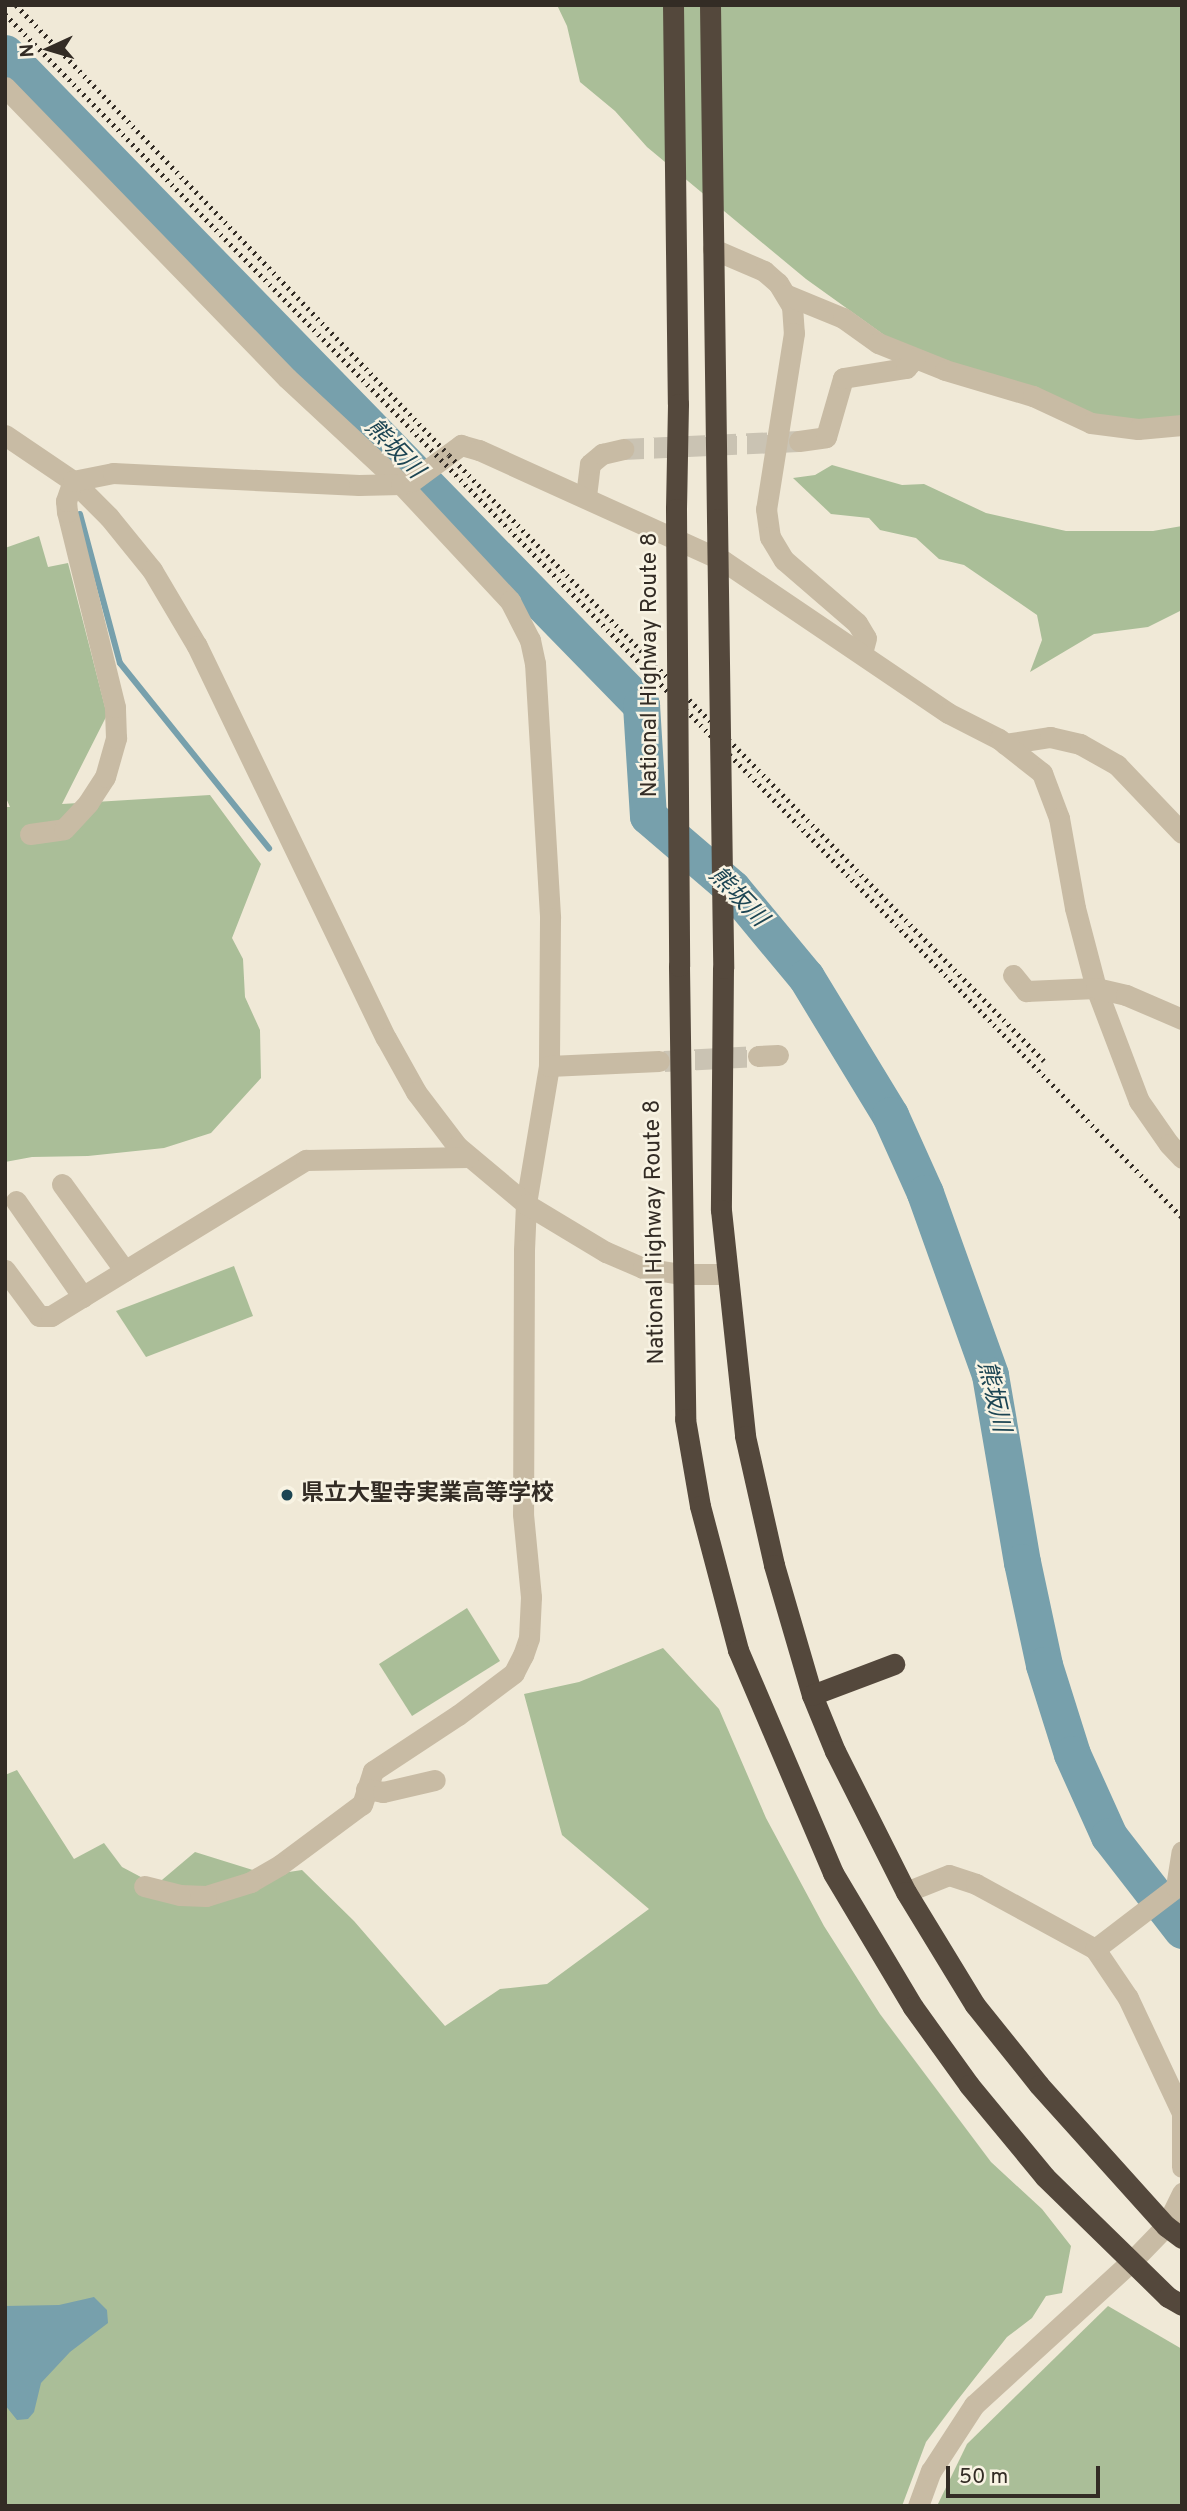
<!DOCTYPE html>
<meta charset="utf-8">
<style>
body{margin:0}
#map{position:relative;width:1187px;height:2511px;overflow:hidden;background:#f0e9d7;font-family:Overpass,"Noto Sans JP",sans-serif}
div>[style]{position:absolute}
.green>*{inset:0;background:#aabe98}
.water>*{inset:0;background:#77a0ac}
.stream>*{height:6px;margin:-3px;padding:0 3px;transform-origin:3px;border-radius:3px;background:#77a0ac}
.river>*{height:37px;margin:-18.5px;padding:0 18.5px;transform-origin:18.5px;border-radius:18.5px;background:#77a0ac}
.minor-tunnel>*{height:21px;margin-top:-10.5px;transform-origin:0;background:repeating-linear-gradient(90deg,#cac3b3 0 21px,transparent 0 31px)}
.minor>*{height:21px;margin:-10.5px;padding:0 10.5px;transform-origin:10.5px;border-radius:10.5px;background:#c8bba4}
.highway>*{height:21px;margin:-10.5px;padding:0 10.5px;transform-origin:10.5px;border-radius:10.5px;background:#54483c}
.rail>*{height:5px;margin-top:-2.5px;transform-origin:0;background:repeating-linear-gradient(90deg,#332c25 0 2px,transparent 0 7px)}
.highway-bridge>*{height:21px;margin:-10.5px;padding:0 10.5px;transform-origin:10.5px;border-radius:10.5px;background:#54483c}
.dots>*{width:19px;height:19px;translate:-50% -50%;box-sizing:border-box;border:4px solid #f8f3e3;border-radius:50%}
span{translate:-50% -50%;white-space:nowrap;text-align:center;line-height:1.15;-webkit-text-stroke:5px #f8f3e3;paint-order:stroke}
.street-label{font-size:23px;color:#332c25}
.poi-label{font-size:23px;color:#332c25;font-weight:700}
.left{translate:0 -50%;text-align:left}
.water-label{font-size:24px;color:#1c4553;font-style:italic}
.frame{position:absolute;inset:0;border:7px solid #332c25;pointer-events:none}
.north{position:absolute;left:14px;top:14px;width:70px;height:70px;-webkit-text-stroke:5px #f8f3e3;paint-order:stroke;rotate:266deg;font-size:19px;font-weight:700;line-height:28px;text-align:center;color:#332c25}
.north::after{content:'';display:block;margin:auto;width:24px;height:32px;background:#332c25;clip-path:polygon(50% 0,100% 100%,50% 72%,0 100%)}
.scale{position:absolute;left:946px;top:2466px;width:154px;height:32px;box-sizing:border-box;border:4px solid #332c25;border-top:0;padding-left:9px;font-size:21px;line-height:24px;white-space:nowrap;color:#332c25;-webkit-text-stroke:5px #f8f3e3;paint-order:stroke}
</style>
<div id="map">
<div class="green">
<div style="clip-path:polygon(557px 5px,1182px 5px,1182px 417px,1135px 420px,1099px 418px,891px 340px,806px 279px,647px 147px,615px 111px,580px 82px,567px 26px)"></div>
<div style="clip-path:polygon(832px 465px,902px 485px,924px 484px,986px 513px,1066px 531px,1153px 531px,1182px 526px,1182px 610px,1148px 627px,1094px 634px,1030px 672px,1042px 640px,1037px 615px,964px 565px,939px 559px,916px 538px,880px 530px,869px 518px,831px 514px,793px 478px,815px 475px)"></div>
<div style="clip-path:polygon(39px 536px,48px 567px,68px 563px,107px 715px,62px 804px,210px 795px,261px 864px,232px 938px,243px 959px,245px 997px,260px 1030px,261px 1078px,211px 1133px,164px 1148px,88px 1156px,32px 1157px,5px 1162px,5px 807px,10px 807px,5px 796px,5px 548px)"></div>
<div style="clip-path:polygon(234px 1266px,253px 1316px,146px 1357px,116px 1311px)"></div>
<div style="clip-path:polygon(467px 1608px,500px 1661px,412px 1716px,379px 1664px)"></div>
<div style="clip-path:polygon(663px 1648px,719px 1709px,766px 1818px,824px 1926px,880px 2014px,991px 2162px,1042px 2209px,1071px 2246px,1062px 2293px,1046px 2296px,1032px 2318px,1007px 2337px,956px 2402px,926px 2442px,902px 2506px,5px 2506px,5px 1775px,17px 1770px,74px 1859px,104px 1843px,122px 1867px,156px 1885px,195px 1852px,269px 1875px,302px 1870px,354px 1921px,445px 2026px,500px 1989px,547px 1984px,649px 1909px,562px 1835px,524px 1694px,579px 1682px)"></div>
<div style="clip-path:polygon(1108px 2306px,1182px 2349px,1182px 2506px,937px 2506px,967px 2444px)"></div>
</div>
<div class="water">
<div style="clip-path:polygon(94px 2297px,107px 2310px,108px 2323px,70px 2352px,41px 2383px,34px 2412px,28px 2419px,17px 2420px,5px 2405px,5px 2306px,59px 2305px)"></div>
</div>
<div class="stream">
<div style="left:80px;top:514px;width:154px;rotate:75deg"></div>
<div style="left:120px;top:663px;width:238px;rotate:51.2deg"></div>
</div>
<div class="river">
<div style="left:5px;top:53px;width:911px;rotate:45.71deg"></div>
<div style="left:641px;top:705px;width:111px;rotate:86.4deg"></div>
<div style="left:648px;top:816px;width:111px;rotate:40.6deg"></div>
<div style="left:732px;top:888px;width:116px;rotate:50.3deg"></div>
<div style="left:806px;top:977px;width:162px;rotate:58.7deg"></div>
<div style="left:890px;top:1115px;width:85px;rotate:65.8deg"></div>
<div style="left:925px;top:1193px;width:193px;rotate:70.3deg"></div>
<div style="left:990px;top:1375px;width:190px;rotate:80.3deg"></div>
<div style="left:1022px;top:1562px;width:105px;rotate:77.9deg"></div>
<div style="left:1044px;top:1665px;width:93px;rotate:72.5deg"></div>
<div style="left:1072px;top:1754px;width:90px;rotate:65.7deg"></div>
<div style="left:1109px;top:1836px;width:119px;rotate:52.2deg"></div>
</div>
<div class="minor-tunnel">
<div style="left:623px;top:449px;width:176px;rotate:-2.6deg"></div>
<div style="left:664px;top:1061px;width:94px;rotate:-3deg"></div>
</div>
<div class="minor">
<div style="left:5px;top:87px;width:405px;rotate:45.9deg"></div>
<div style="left:287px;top:378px;width:156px;rotate:42.9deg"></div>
<div style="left:401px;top:484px;width:160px;rotate:47deg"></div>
<div style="left:510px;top:601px;width:44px;rotate:62.9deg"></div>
<div style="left:530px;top:640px;width:24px;rotate:78deg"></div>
<div style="left:535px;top:663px;width:255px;rotate:86.6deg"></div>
<div style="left:550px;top:918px;width:148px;rotate:90.4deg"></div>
<div style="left:549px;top:1066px;width:140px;rotate:99.5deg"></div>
<div style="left:526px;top:1204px;width:46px;rotate:92.5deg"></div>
<div style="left:524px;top:1250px;width:264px;rotate:90.2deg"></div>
<div style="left:523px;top:1514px;width:83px;rotate:84.5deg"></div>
<div style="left:531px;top:1597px;width:41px;rotate:92.8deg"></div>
<div style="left:529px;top:1638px;width:18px;rotate:109deg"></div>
<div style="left:523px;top:1655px;width:20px;rotate:117deg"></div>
<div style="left:514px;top:1673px;width:70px;rotate:143.1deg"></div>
<div style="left:458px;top:1715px;width:102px;rotate:146.6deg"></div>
<div style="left:373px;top:1771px;width:35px;rotate:108deg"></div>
<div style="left:362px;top:1804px;width:102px;rotate:143.4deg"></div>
<div style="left:280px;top:1865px;width:34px;rotate:150deg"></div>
<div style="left:251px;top:1882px;width:47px;rotate:162.7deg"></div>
<div style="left:206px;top:1896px;width:26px;rotate:-178deg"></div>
<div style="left:180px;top:1895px;width:37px;rotate:-166deg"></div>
<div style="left:713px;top:249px;width:56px;rotate:23.3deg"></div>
<div style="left:764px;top:271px;width:18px;rotate:41deg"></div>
<div style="left:778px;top:283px;width:27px;rotate:59deg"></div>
<div style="left:792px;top:306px;width:27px;rotate:86deg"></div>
<div style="left:794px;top:333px;width:178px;rotate:99deg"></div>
<div style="left:766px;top:509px;width:28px;rotate:82deg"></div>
<div style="left:770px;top:537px;width:27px;rotate:59deg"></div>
<div style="left:784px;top:560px;width:96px;rotate:40.8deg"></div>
<div style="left:857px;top:623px;width:17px;rotate:59deg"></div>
<div style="left:866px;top:638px;width:16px;rotate:105deg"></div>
<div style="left:787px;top:295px;width:61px;rotate:22.3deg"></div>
<div style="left:843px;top:318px;width:43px;rotate:35.5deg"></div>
<div style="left:878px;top:343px;width:72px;rotate:21.9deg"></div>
<div style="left:945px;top:370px;width:92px;rotate:16.5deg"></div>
<div style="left:1033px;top:396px;width:64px;rotate:25deg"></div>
<div style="left:1091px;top:423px;width:47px;rotate:7.3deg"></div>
<div style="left:1138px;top:429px;width:44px;rotate:-5.2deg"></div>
<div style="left:5px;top:435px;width:82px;rotate:34.1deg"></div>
<div style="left:73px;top:481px;width:51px;rotate:45deg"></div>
<div style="left:109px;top:517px;width:68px;rotate:50.9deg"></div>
<div style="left:152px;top:570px;width:88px;rotate:59.4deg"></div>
<div style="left:197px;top:646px;width:435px;rotate:64.3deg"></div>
<div style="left:386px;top:1038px;width:62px;rotate:60.9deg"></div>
<div style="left:416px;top:1092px;width:68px;rotate:52.8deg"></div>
<div style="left:457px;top:1146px;width:90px;rotate:40deg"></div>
<div style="left:526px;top:1204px;width:93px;rotate:31deg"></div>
<div style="left:606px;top:1252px;width:40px;rotate:23.4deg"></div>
<div style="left:643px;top:1268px;width:39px;rotate:9deg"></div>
<div style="left:682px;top:1274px;width:45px"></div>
<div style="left:799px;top:441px;width:27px;rotate:-8deg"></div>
<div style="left:826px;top:437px;width:61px;rotate:-73.9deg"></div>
<div style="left:843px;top:378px;width:64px;rotate:-9deg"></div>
<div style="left:906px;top:368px;width:13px;rotate:-48deg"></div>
<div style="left:586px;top:496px;width:32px;rotate:-83deg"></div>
<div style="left:590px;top:464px;width:16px;rotate:-40deg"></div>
<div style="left:602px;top:454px;width:22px;rotate:-13deg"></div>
<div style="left:1005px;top:744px;width:46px;rotate:-8.8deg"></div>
<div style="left:1050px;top:737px;width:31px;rotate:13deg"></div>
<div style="left:1080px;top:744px;width:43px;rotate:29.6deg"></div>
<div style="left:1117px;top:765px;width:94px;rotate:46.3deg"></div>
<div style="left:30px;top:834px;width:34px;rotate:-8deg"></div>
<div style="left:64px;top:829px;width:35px;rotate:-47deg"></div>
<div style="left:88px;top:803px;width:31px;rotate:-57deg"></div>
<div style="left:105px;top:777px;width:41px;rotate:-74.2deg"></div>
<div style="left:116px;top:738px;width:31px;rotate:-92deg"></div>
<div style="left:115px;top:707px;width:201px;rotate:-103.8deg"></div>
<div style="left:67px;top:512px;width:11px;rotate:-95deg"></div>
<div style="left:66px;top:501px;width:21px;rotate:-71deg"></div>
<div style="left:73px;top:481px;width:41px;rotate:-11.3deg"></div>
<div style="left:113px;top:473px;width:246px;rotate:2.8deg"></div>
<div style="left:359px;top:485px;width:42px;rotate:-1.4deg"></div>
<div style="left:401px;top:484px;width:11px;rotate:-15deg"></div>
<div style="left:412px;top:481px;width:61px;rotate:-36.3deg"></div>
<div style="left:461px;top:445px;width:19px;rotate:16deg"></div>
<div style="left:479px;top:450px;width:267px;rotate:24.4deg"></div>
<div style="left:722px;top:560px;width:273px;rotate:34.1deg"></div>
<div style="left:948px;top:713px;width:57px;rotate:27deg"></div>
<div style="left:999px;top:739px;width:55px;rotate:38.3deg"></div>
<div style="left:1042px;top:773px;width:48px;rotate:69.3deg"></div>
<div style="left:1059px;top:818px;width:91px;rotate:79.9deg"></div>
<div style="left:1075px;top:908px;width:83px;rotate:75.3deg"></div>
<div style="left:1096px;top:988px;width:121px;rotate:69.2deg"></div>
<div style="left:1139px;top:1101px;width:52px;rotate:55.1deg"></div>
<div style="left:1169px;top:1144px;width:19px;rotate:47deg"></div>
<div style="left:1013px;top:975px;width:21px;rotate:51deg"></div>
<div style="left:1026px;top:991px;width:70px;rotate:-2.5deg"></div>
<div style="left:1096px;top:988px;width:31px;rotate:13deg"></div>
<div style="left:1126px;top:995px;width:61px;rotate:23.2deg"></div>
<div style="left:758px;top:1056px;width:20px;rotate:-3deg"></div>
<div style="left:549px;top:1066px;width:110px;rotate:-2.6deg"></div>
<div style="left:62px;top:1184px;width:107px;rotate:54.1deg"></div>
<div style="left:16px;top:1201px;width:117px;rotate:55.1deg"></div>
<div style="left:5px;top:1270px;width:57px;rotate:53.5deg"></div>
<div style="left:39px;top:1316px;width:12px"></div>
<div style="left:51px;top:1316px;width:299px;rotate:-31.5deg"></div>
<div style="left:306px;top:1160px;width:162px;rotate:-1.1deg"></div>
<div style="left:366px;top:1789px;width:17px;rotate:10deg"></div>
<div style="left:383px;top:1792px;width:53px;rotate:-13deg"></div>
<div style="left:906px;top:1892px;width:46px;rotate:-21.6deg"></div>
<div style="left:949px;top:1875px;width:28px;rotate:18deg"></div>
<div style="left:976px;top:1884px;width:136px;rotate:28.6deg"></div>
<div style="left:1095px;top:1949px;width:59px;rotate:56deg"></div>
<div style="left:1128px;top:1998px;width:127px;rotate:64.8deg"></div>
<div style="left:1182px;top:2113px;width:54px;rotate:90deg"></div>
<div style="left:1095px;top:1949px;width:102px;rotate:-37.4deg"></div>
<div style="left:1176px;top:1887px;width:36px;rotate:-81deg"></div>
<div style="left:918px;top:2506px;width:37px;rotate:-70deg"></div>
<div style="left:931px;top:2471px;width:79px;rotate:-56.9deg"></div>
<div style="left:974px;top:2405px;width:215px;rotate:-42.4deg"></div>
<div style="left:1133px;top:2260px;width:47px;rotate:-45.9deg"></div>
<div style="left:1166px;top:2226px;width:37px;rotate:-64deg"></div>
</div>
<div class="highway">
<div style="left:673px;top:5px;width:399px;rotate:89.3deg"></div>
<div style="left:678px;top:404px;width:105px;rotate:91.1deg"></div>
<div style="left:710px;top:5px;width:514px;rotate:89.22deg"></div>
<div style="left:679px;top:966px;width:453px;rotate:89.2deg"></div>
<div style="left:685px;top:1419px;width:88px;rotate:80.2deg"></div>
<div style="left:700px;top:1506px;width:149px;rotate:75.2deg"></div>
<div style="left:738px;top:1650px;width:242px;rotate:66.9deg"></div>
<div style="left:833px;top:1873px;width:156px;rotate:59.2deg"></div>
<div style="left:913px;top:2007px;width:96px;rotate:54.3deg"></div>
<div style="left:969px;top:2085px;width:119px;rotate:50.4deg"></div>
<div style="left:1045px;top:2177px;width:172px;rotate:44.3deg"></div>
<div style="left:1168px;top:2297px;width:16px;rotate:30deg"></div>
<div style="left:723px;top:968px;width:242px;rotate:90.5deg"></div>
<div style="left:721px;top:1210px;width:227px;rotate:83.9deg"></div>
<div style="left:745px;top:1436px;width:132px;rotate:77.3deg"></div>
<div style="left:774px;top:1565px;width:135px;rotate:73.7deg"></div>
<div style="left:812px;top:1695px;width:61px;rotate:67.7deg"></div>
<div style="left:835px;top:1751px;width:158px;rotate:63.3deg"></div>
<div style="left:906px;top:1892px;width:132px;rotate:58.6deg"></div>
<div style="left:975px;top:2005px;width:102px;rotate:51.3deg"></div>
<div style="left:1039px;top:2085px;width:190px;rotate:48deg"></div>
<div style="left:1166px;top:2226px;width:20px;rotate:37deg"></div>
<div style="left:812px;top:1695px;width:88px;rotate:-20.7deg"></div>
</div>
<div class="rail">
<div style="left:16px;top:5px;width:624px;rotate:46.1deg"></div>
<div style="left:449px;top:455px;width:849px;rotate:45.52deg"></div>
<div style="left:5px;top:14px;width:1683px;rotate:45.63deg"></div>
</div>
<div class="highway-bridge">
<div style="left:676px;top:509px;width:457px;rotate:89.6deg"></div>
<div style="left:717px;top:519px;width:449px;rotate:89.2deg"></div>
</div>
<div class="dots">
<div style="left:287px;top:1495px;background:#1c4553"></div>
</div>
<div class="street-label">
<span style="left:651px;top:665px;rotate:-90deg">National Highway Route 8</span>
<span style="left:656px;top:1232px;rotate:-91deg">National Highway Route 8</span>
</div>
<div class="poi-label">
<span class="left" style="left:301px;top:1495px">県立大聖寺実業高等学校</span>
</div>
<div class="water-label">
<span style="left:393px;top:450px;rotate:46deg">熊坂川</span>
<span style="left:737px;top:898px;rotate:46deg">熊坂川</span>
<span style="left:992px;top:1397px;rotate:77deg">熊坂川</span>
</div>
<div class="frame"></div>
<div class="north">N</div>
<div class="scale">50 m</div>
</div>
